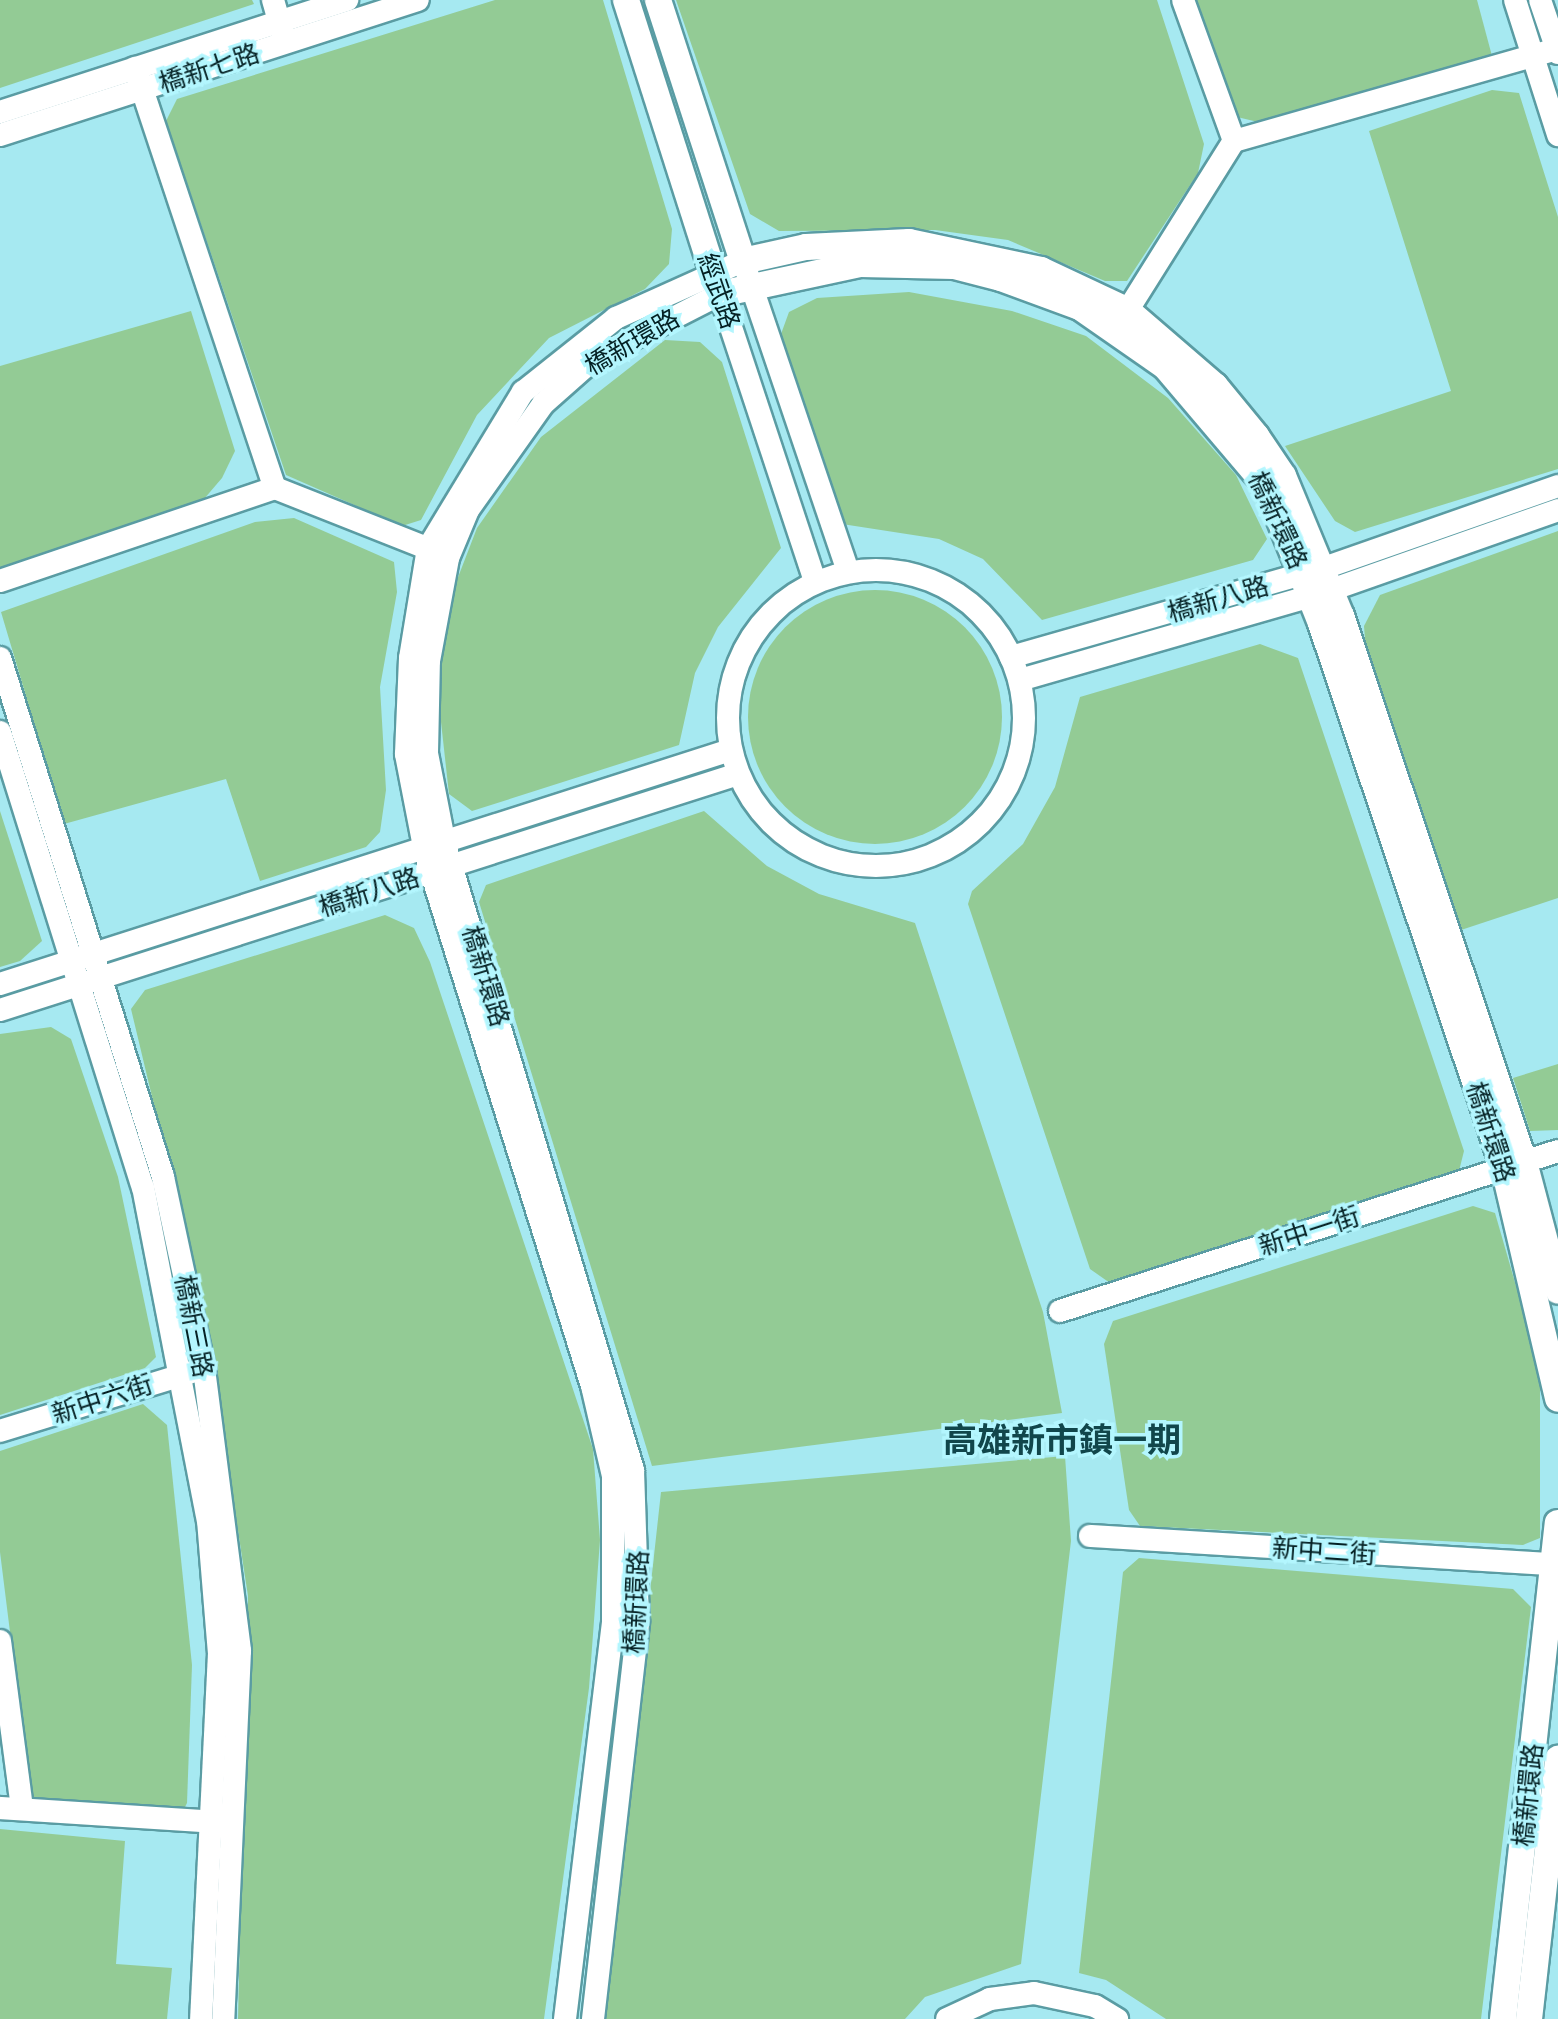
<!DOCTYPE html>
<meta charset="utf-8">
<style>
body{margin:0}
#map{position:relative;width:1558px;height:2019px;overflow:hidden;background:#a6e9f1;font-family:Lora,"Noto Sans TC",serif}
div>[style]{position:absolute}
.green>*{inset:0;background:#93cb95}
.round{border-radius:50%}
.roads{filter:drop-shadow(2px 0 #5a9ca3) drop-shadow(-2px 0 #5a9ca3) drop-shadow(0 2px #5a9ca3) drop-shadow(0 -2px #5a9ca3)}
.minor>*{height:22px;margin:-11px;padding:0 11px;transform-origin:11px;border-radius:11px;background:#fff}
.minor>.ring{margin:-11px;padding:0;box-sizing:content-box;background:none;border:22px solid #fff;border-radius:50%}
.tertiary>*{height:26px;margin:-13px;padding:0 13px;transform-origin:13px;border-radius:13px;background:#fff}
span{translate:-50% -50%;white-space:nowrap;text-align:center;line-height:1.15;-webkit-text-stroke:7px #b3f6fe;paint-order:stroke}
.street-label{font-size:26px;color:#052124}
.district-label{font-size:34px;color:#11464b;font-weight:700}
</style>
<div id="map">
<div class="green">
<div style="clip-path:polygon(0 0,252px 0,254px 4px,0 88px)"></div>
<div style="clip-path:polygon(495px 0,603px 0,672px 229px,669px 264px,645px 289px,549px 338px,477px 415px,421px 520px,402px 526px,286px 475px,166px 121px,177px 99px)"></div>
<div style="clip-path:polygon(676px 0,1157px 0,1204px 144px,1198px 173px,1127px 281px,1105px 281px,1008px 240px,935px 230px,779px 231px,750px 214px)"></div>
<div style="clip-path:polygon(1196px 0,1477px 0,1492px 56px,1258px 122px,1237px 117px)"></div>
<div style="clip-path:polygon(1492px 90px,1519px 93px,1558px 217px,1558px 469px,1355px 532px,1335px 521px,1285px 446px,1451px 391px,1369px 131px)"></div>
<div style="clip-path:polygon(909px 292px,1012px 311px,1086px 336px,1168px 398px,1236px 475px,1267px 539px,1253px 560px,1042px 620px,983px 559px,939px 539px,842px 524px,781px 334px,789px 312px,817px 298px)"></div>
<div style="clip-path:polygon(191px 311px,235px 451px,222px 478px,204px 499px,0 569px,0 366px)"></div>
<div style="clip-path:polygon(665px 340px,700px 342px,722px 362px,781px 548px,718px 627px,695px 673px,679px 745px,472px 811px,449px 794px,439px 704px,445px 611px,477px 528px,541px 437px)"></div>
<div style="clip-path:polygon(294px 518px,394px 562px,397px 592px,380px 687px,386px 790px,380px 832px,366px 847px,260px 881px,226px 779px,64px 824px,1px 612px,255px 522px)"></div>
<div style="clip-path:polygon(1558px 531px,1558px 898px,1458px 931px,1366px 652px,1364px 626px,1380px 595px)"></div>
<div class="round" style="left:748px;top:590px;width:254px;height:254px"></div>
<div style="clip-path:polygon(1260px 644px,1298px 658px,1464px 1151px,1459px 1171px,1110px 1283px,1090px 1269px,968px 904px,972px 891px,1023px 844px,1055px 787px,1080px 697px)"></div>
<div style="clip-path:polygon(0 811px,42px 941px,20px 961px,0 967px)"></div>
<div style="clip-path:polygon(704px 811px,767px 866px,819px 894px,915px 923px,1043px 1312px,1062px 1413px,652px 1466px,479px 902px,486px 885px)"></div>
<div style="clip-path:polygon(385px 915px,414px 928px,430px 962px,593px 1449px,600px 1540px,589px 1688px,544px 2019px,238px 2019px,248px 1596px,206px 1322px,131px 1009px,145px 990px)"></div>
<div style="clip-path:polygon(51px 1027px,71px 1039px,118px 1177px,156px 1357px,145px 1368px,0 1415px,0 1034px)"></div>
<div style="clip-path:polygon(1558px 1064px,1558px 1130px,1530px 1131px,1513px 1078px)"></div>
<div style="clip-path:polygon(1473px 1206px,1495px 1213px,1540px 1369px,1540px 1538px,1523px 1545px,1140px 1526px,1129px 1510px,1104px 1344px,1113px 1321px)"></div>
<div style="clip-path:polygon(143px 1404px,167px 1425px,192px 1665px,187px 1803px,183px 1811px,39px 1803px,30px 1792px,0 1552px,0 1451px)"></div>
<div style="clip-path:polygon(1065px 1456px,1071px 1541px,1021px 1964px,925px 1997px,905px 2019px,603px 2019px,661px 1492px)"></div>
<div style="clip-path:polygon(1139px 1558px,1513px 1589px,1531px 1607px,1481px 2019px,1166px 2019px,1106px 1980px,1079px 1973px,1123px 1572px)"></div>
<div style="clip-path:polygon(0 1829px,125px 1841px,116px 1964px,172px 1968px,167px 2019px,0 2019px)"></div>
</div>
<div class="roads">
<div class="minor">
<div style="left:273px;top:0;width:35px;rotate:74deg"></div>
<div style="left:1183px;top:0;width:150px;rotate:70.1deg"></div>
<div style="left:1515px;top:0;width:142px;rotate:72.3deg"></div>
<div style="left:1540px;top:0;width:56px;rotate:71.2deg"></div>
<div style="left:135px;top:68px;width:443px;rotate:71.6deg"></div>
<div style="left:0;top:112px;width:365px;rotate:-17.9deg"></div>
<div style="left:0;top:135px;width:439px;rotate:-17.9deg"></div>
<div style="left:1119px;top:324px;width:216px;rotate:-57.9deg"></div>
<div style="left:1234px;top:141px;width:337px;rotate:-15.9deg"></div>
<div class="ring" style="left:728px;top:570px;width:274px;height:274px"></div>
<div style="left:0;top:581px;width:290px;rotate:-18.7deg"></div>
<div style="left:275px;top:488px;width:176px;rotate:21.6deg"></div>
<div style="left:1011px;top:657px;width:325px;rotate:-15.9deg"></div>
<div style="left:1324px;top:568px;width:248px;rotate:-19.3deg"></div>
<div style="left:0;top:658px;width:544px;rotate:72.56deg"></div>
<div style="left:163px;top:1177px;width:196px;rotate:77.9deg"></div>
<div style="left:204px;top:1369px;width:284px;rotate:82.7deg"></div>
<div style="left:240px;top:1651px;width:368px;rotate:92.6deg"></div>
<div style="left:1020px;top:680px;width:324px;rotate:-16.1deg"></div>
<div style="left:1331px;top:590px;width:241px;rotate:-19.4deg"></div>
<div style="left:0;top:732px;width:477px;rotate:72.6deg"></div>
<div style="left:143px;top:1187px;width:339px;rotate:79deg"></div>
<div style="left:208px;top:1520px;width:133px;rotate:85.3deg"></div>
<div style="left:219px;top:1653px;width:366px;rotate:92.8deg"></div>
<div style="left:0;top:984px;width:767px;rotate:-17.77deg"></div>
<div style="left:0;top:1010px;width:775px;rotate:-17.73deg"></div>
<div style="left:1060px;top:1311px;width:523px;rotate:-17.81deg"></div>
<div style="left:0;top:1431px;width:204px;rotate:-17.1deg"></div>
<div style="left:1090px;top:1536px;width:469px;rotate:3.5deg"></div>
<div style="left:0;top:1641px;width:169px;rotate:82.5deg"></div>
<div style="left:0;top:1808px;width:230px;rotate:3.7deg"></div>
<div style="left:565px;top:2019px;width:400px;rotate:-83.1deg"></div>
<div style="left:613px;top:1622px;width:146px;rotate:-90deg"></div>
<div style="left:613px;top:1476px;width:92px;rotate:-103.1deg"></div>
<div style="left:592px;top:1386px;width:560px;rotate:-107.37deg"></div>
<div style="left:425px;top:852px;width:100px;rotate:-101deg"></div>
<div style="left:406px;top:754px;width:96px;rotate:-87.6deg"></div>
<div style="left:410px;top:658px;width:111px;rotate:-80.7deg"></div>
<div style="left:428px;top:548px;width:183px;rotate:-58.7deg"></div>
<div style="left:523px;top:392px;width:119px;rotate:-38.5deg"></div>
<div style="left:616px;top:318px;width:139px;rotate:-24.2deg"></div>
<div style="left:743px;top:261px;width:327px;rotate:71.3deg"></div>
<div style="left:593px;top:2019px;width:401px;rotate:-83.5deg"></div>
<div style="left:638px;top:1621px;width:151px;rotate:-91.9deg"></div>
<div style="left:633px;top:1470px;width:653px;rotate:-106.74deg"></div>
<div style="left:445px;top:845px;width:94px;rotate:-101.1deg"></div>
<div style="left:427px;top:753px;width:92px;rotate:-88.8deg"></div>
<div style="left:429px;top:661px;width:105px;rotate:-79.5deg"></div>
<div style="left:448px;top:558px;width:52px;rotate:-67.4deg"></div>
<div style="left:468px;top:510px;width:130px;rotate:-54.7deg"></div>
<div style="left:543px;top:404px;width:69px;rotate:-41.5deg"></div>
<div style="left:595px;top:358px;width:140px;rotate:-27.1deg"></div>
<div style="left:720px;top:294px;width:302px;rotate:71.7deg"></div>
<div style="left:947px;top:2019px;width:47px;rotate:-24.9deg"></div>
<div style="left:990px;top:1999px;width:44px;rotate:-7.8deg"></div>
<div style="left:1034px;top:1993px;width:62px;rotate:12deg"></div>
<div style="left:1095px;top:2006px;width:26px;rotate:31deg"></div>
</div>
<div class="tertiary">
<div style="left:626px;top:0;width:309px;rotate:72.3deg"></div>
<div style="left:720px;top:294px;width:143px;rotate:-12.1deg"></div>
<div style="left:860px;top:264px;width:94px;rotate:1.2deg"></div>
<div style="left:954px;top:266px;width:49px;rotate:14.3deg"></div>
<div style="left:1001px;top:278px;width:84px;rotate:20.2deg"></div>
<div style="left:1080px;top:307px;width:103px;rotate:34.8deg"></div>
<div style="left:1165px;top:366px;width:156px;rotate:49.7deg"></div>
<div style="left:1266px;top:485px;width:149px;rotate:68.3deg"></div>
<div style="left:1321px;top:623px;width:575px;rotate:71.44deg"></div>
<div style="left:1504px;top:1168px;width:237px;rotate:76.8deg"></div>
<div style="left:658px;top:0;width:274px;rotate:72deg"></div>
<div style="left:743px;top:261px;width:65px;rotate:-12.5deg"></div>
<div style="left:806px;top:247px;width:103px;rotate:-2.8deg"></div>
<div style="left:909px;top:242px;width:135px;rotate:12deg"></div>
<div style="left:1041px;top:270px;width:96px;rotate:25.2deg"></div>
<div style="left:1128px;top:311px;width:115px;rotate:40.8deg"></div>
<div style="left:1215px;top:386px;width:65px;rotate:50.6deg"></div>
<div style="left:1256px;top:436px;width:48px;rotate:56deg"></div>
<div style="left:1283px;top:476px;width:152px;rotate:67.5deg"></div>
<div style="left:1341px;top:616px;width:576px;rotate:71.47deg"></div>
<div style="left:1524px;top:1162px;width:133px;rotate:75.2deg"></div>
<div style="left:1503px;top:2019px;width:499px;rotate:-83.7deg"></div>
<div style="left:1529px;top:2019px;width:262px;rotate:-83.6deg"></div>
</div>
</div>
<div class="street-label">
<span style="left:209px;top:68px;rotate:-18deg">橋新七路</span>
<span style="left:719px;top:291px;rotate:71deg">經武路</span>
<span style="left:632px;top:342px;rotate:-30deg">橋新環路</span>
<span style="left:1278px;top:520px;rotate:65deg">橋新環路</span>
<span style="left:1218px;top:599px;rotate:-16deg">橋新八路</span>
<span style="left:369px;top:892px;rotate:-18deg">橋新八路</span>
<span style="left:486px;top:976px;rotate:73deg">橋新環路</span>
<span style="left:1491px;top:1132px;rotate:72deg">橋新環路</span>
<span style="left:1309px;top:1231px;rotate:-18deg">新中一街</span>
<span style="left:194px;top:1326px;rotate:79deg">橋新三路</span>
<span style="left:102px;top:1399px;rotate:-18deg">新中六街</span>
<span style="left:1324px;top:1551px;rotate:4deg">新中二街</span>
<span style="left:636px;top:1602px;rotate:-87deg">橋新環路</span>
<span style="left:1528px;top:1795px;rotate:-84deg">橋新環路</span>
</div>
<div class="district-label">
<span style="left:1062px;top:1440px">高雄新市鎮一期</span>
</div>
</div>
